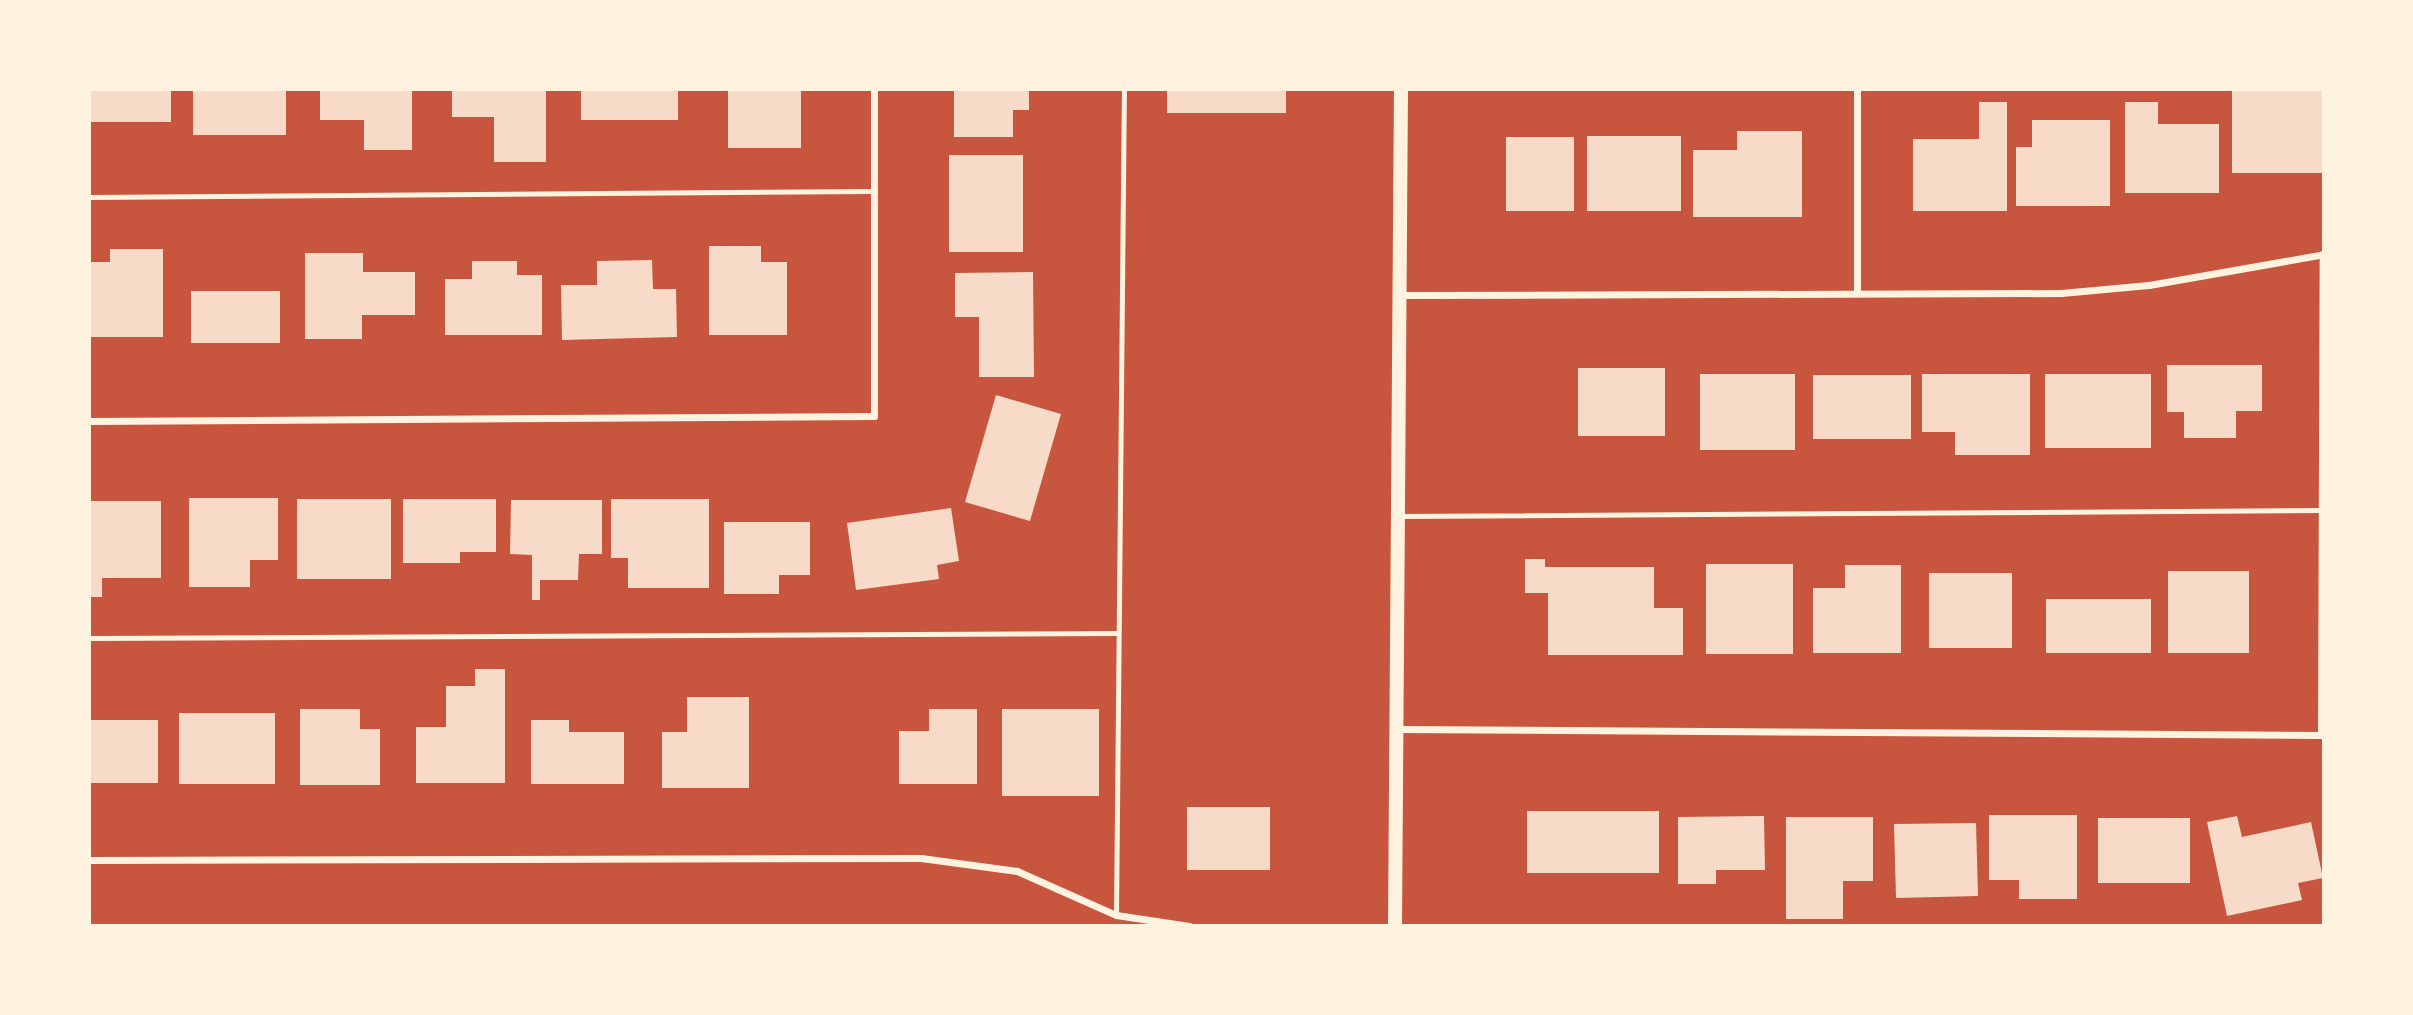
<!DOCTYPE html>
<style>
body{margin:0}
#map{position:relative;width:2413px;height:1015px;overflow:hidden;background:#c8553d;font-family:"Golos Text",sans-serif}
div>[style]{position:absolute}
.building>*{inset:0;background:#f7dbc8}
.service>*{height:5px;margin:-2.5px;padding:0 2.5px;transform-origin:2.5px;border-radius:2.5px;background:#fff3e0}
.minor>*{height:7px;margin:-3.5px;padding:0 3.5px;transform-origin:3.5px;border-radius:3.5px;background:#fff3e0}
.secondary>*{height:14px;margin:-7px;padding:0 7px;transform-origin:7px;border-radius:7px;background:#fff3e0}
span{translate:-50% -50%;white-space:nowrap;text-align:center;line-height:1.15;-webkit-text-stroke:7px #fff3e0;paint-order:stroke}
.frame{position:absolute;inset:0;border:91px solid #fff3e0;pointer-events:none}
</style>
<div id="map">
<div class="building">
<div style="clip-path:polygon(89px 89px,171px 89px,171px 122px,89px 122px)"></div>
<div style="clip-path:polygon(193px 89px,286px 89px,286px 135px,193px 135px)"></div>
<div style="clip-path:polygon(320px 89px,412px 89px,412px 150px,364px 150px,364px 120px,320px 120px)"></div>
<div style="clip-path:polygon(452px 89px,546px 89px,546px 162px,494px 162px,494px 117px,452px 117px)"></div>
<div style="clip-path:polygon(581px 89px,678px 89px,678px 120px,581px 120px)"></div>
<div style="clip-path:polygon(728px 89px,801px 89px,801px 148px,728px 148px)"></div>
<div style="clip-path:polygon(954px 89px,1029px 89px,1029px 110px,1013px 110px,1013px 137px,954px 137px)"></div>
<div style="clip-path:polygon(1167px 89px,1286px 89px,1286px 113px,1167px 113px)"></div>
<div style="clip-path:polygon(2232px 89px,2324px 89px,2324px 173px,2232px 173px)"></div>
<div style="clip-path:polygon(1979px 102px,2007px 102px,2007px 211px,1913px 211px,1913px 139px,1979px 139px)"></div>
<div style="clip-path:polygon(2125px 102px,2158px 102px,2158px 124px,2219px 124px,2219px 193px,2125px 193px)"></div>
<div style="clip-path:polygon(2032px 120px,2110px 120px,2110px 206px,2016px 206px,2016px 147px,2032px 147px)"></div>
<div style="clip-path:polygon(1737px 131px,1802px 131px,1802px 217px,1693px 217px,1693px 150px,1737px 150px)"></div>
<div style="clip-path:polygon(1587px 136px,1681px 136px,1681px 211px,1587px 211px)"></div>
<div style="clip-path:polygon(1506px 137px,1574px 137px,1574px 211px,1506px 211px)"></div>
<div style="clip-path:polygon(949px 155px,1023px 155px,1023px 252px,949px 252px)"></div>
<div style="clip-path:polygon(709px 246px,761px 246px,761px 262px,787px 262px,787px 335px,709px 335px)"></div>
<div style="clip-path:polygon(110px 249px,163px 249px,163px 337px,89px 337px,89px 262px,110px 262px)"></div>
<div style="clip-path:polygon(305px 253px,363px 253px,363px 272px,415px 272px,415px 315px,362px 315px,362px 339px,305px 339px)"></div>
<div style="clip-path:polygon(652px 260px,653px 289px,676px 289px,677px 337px,562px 340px,561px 285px,597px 285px,597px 261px)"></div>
<div style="clip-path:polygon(472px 261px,517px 261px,517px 275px,542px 275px,542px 335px,445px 335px,445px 279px,472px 279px)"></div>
<div style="clip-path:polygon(1033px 272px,1034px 377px,979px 377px,979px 317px,955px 317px,955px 273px)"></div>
<div style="clip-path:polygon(191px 291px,280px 291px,280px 343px,191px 343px)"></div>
<div style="clip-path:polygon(2167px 365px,2262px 365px,2262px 411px,2236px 411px,2236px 438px,2184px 438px,2184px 412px,2167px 412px)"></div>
<div style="clip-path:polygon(1578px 368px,1665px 368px,1665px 436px,1578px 436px)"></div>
<div style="clip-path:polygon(1700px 374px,1795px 374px,1795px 450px,1700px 450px)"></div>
<div style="clip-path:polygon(1922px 374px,2030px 374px,2030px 455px,1955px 455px,1955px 432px,1922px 432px)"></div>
<div style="clip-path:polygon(2045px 374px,2151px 374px,2151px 448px,2045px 448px)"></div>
<div style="clip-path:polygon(1813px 375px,1911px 375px,1911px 439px,1813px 439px)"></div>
<div style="clip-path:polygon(996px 395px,1061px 414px,1030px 521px,965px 502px)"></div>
<div style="clip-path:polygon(189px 498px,278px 498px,278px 560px,250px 560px,250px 587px,189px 587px)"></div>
<div style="clip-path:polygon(297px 499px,391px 499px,391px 579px,297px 579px)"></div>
<div style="clip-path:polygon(403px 499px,496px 499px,496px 552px,460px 552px,460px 563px,403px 563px)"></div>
<div style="clip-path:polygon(611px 499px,709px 499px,709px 588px,628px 588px,628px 558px,611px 558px)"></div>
<div style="clip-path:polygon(511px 500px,602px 500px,602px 554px,579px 554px,578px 580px,540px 580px,540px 600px,532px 600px,532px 555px,510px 554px)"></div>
<div style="clip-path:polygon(89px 501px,161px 501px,161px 578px,102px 578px,102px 597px,89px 597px)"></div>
<div style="clip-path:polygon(951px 508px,959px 561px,937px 565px,939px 579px,856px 590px,847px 523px)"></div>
<div style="clip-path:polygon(724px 522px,810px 522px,810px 575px,779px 575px,779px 594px,724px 594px)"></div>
<div style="clip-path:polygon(1525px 559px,1545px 559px,1545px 567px,1654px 567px,1654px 608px,1683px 608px,1683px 655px,1548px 655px,1548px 593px,1525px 593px)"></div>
<div style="clip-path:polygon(1706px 564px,1793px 564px,1793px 654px,1706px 654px)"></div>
<div style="clip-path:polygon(1845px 565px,1901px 565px,1901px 653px,1813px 653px,1813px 588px,1845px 588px)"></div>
<div style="clip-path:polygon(2168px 571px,2249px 571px,2249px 653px,2168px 653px)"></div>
<div style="clip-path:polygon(1929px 573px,2012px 573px,2012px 648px,1929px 648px)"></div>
<div style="clip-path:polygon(2046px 599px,2151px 599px,2151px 653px,2046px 653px)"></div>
<div style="clip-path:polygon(475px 669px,505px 669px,505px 783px,416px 783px,416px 727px,446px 727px,446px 686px,475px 686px)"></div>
<div style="clip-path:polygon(687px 697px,749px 697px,749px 788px,662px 788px,662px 732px,687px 732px)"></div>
<div style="clip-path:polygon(300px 709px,360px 709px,360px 729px,380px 729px,380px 785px,300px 785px)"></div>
<div style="clip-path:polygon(929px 709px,977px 709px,977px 784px,899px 784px,899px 731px,929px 731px)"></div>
<div style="clip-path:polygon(1002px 709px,1099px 709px,1099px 796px,1002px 796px)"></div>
<div style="clip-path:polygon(179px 713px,275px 713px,275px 784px,179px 784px)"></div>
<div style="clip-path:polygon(89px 720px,158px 720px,158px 783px,89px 783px)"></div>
<div style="clip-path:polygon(531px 720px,569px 720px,569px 732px,624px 732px,624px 784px,531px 784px)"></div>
<div style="clip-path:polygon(1187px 807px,1270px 807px,1270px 870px,1187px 870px)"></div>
<div style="clip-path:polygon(1527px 811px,1659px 811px,1659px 873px,1527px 873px)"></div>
<div style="clip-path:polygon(1989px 815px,2077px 815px,2077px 899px,2019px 899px,2019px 880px,1989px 880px)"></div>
<div style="clip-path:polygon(1764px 816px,1765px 870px,1716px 870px,1716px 884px,1678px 884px,1678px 817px)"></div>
<div style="clip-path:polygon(2237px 816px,2242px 837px,2311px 822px,2323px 878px,2298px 883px,2302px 900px,2227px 916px,2207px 822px)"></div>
<div style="clip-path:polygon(1786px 817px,1873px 817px,1873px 881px,1843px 881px,1843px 919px,1786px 919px)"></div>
<div style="clip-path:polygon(2098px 818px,2190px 818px,2190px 883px,2098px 883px)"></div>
<div style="clip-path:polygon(1976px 823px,1978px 896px,1896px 898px,1894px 824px)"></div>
</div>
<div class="service">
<div style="left:89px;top:197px;width:785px;rotate:-0.44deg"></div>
<div style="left:1398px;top:516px;width:924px;rotate:-0.37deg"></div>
<div style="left:89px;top:638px;width:1029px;rotate:-0.28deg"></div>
<div style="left:1116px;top:915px;width:826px;rotate:-89.45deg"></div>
</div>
<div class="minor">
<div style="left:1857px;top:89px;width:204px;rotate:90deg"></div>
<div style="left:1400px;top:295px;width:661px;rotate:-0.17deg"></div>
<div style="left:2061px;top:293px;width:88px;rotate:-5.2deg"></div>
<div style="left:2149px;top:285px;width:178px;rotate:-10deg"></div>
<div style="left:89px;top:421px;width:785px;rotate:-0.36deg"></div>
<div style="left:874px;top:416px;width:327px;rotate:-90deg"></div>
<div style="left:1397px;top:729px;width:924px;rotate:0.37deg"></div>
<div style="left:2321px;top:735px;width:481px;rotate:-89.8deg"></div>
<div style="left:89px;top:860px;width:832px;rotate:-0.14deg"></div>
<div style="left:921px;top:858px;width:97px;rotate:7.7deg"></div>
<div style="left:1017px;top:871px;width:108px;rotate:24deg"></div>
<div style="left:1116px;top:915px;width:74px;rotate:8.6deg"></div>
</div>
<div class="secondary">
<div style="left:1395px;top:926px;width:837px;rotate:-89.59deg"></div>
</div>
<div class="frame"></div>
</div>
